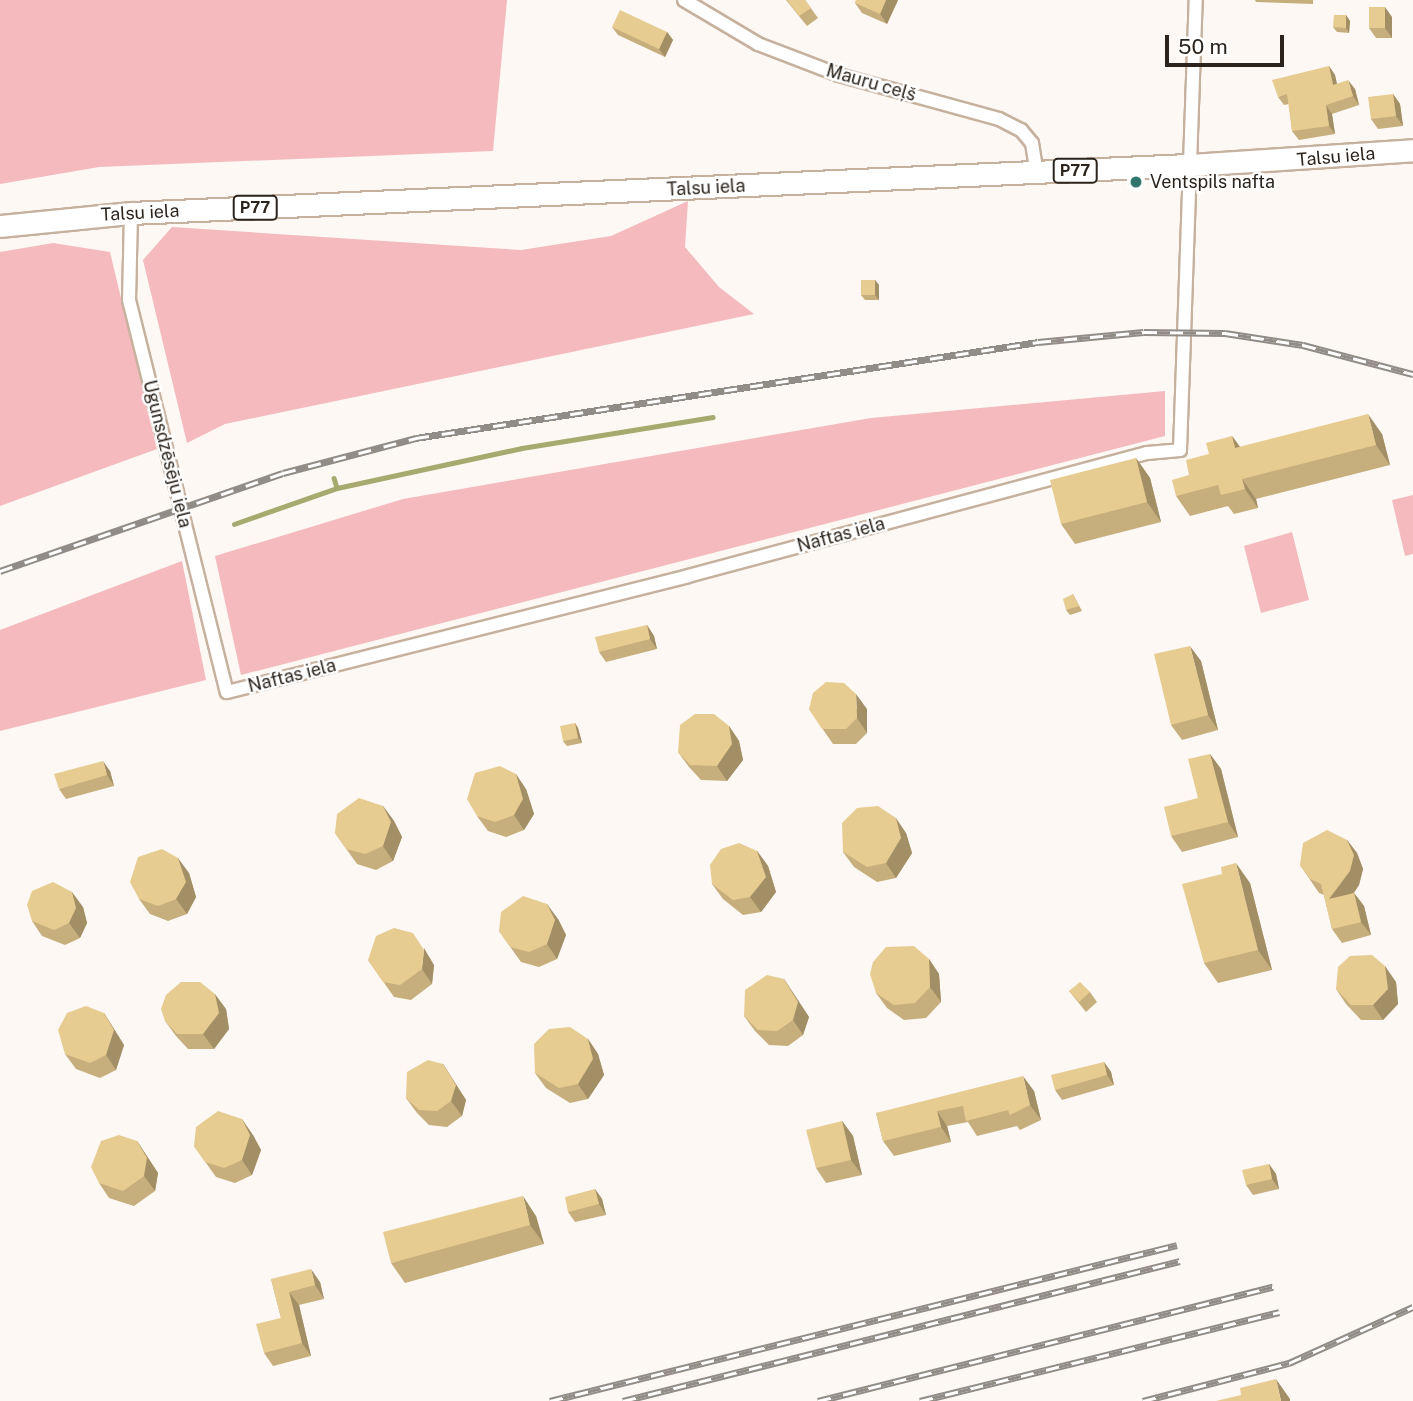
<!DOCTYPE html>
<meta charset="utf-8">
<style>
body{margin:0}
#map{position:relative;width:1413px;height:1401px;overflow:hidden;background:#fdf8f4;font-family:"Public Sans",sans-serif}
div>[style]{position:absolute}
.green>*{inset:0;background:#f4babe}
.stream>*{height:4.5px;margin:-2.25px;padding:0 2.25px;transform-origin:2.25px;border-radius:2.25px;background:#a7aa6e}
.roads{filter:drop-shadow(2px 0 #c6b19f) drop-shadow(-2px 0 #c6b19f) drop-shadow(0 2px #c6b19f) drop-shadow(0 -2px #c6b19f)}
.street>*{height:12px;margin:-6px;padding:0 6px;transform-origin:6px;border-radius:6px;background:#fff}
.primary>*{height:21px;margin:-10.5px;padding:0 10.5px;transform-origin:10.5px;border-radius:10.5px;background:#fff}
.rail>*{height:7px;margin-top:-3.5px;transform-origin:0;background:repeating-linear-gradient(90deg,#fff 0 13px,#928c86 0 26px);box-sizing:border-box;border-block:2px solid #928c86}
.wall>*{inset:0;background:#c7af7d}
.shaded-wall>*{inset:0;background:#a28f66}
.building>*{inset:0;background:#e7cc91}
.dots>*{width:19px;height:19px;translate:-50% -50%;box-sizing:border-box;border:4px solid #fff;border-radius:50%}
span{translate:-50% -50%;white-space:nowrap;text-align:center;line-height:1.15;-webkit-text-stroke:5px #fff;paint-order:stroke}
.shield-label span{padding:2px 5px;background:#fff;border:2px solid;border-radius:5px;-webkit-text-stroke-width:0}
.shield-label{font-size:16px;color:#2b231c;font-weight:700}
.street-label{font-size:18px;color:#2b231c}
.poi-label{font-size:18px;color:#2b231c}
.left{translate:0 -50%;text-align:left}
.scale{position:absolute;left:1165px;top:35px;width:119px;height:32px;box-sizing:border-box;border:4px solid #2b231c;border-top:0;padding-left:9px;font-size:21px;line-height:24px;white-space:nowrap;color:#2b231c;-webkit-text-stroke:5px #fff;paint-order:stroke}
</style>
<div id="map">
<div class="green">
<div style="clip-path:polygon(0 0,507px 0,493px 151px,99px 167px,0 184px)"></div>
<div style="clip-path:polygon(688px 201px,685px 247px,719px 287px,754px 314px,225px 424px,187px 443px,143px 260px,172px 227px,521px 250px,611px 236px)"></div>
<div style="clip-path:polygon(53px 243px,110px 252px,157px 449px,0 506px,0 252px)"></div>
<div style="clip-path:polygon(1165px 391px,1165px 436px,241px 675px,215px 556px,403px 499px,871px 418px)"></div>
<div style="clip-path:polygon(1413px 495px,1413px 554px,1405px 556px,1392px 500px)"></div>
<div style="clip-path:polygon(1292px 532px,1309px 600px,1261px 613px,1244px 546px)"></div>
<div style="clip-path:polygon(182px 561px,206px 680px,0 731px,0 630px)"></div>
</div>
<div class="stream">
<div style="left:334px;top:478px;width:10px;rotate:73deg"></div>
<div style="left:234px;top:524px;width:109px;rotate:-19.3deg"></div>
<div style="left:337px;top:488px;width:189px;rotate:-12.2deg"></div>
<div style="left:522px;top:448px;width:193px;rotate:-9.2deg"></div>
</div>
<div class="roads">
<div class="street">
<div style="left:684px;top:0;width:86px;rotate:30.7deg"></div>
<div style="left:758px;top:44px;width:87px;rotate:20.9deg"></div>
<div style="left:839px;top:75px;width:166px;rotate:15.4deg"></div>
<div style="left:999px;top:119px;width:25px;rotate:27deg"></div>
<div style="left:1021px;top:130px;width:17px;rotate:50deg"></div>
<div style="left:1032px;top:143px;width:30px;rotate:81deg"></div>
<div style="left:131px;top:213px;width:87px;rotate:91.3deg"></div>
<div style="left:129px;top:300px;width:404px;rotate:76deg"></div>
<div style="left:227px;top:692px;width:475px;rotate:-14.1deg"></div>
<div style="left:688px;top:576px;width:475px;rotate:-15deg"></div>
<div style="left:1147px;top:453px;width:33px;rotate:-5deg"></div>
<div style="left:1180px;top:450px;width:450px;rotate:-88deg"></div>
</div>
<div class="primary">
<div style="left:0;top:226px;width:132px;rotate:-5.7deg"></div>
<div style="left:131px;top:213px;width:1060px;rotate:-2.6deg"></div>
<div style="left:1190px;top:165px;width:224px;rotate:-3.8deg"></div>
</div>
</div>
<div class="rail">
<div style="left:0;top:571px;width:299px;rotate:-19.1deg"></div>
<div style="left:283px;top:473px;width:138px;rotate:-14.7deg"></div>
<div style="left:416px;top:438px;width:629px;rotate:-8.77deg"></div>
<div style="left:1038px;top:342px;width:106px;rotate:-5.4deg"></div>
<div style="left:1144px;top:332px;width:81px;rotate:0.7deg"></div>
<div style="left:1225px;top:333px;width:79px;rotate:8.7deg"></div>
<div style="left:1303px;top:345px;width:114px;rotate:14.8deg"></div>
<div style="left:550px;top:1401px;width:646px;rotate:-13.97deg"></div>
<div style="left:623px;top:1401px;width:574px;rotate:-14.11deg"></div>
<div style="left:818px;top:1401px;width:469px;rotate:-14.1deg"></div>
<div style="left:920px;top:1401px;width:370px;rotate:-13.9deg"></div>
<div style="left:1143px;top:1401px;width:151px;rotate:-14.6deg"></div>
<div style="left:1289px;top:1363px;width:136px;rotate:-24.3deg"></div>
</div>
<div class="wall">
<div style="clip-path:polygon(786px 0,805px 0,818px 18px,807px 26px)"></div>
<div style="clip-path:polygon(856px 0,898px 0,887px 24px,862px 13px,855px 3px)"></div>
<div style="clip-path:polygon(1255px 0,1313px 0,1313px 4px,1256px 2px)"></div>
<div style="clip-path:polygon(1346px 15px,1350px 21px,1349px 33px,1337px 32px,1333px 27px)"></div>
<div style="clip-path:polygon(1392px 17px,1392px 38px,1376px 38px,1369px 28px)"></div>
<div style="clip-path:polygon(612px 27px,667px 32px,673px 40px,665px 57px,618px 35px)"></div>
<div style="clip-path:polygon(1329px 66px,1335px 75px,1337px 84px,1355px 89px,1359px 105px,1332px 114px,1335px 134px,1299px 140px,1292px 131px,1289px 104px,1284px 105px,1278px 97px)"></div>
<div style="clip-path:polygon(1393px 94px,1400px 104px,1403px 126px,1378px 129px,1371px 119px)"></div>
<div style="clip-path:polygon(875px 280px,879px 285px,879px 300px,865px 300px,861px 295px)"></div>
<div style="clip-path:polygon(1382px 434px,1390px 465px,1256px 499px,1258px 508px,1234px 514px,1228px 506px,1190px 516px,1176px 496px,1189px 475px,1209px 454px,1232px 436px,1240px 447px)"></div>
<div style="clip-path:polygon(1136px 458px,1150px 478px,1161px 522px,1075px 544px,1061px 524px)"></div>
<div style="clip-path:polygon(1073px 594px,1082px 611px,1070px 615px,1066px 610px)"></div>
<div style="clip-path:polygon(647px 625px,654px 636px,657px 649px,606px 662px,599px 652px)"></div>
<div style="clip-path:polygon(1201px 661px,1218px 730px,1182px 740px,1171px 725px)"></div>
<div style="clip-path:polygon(809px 709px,867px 709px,867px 733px,856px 744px,833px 744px)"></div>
<div style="clip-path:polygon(575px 723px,578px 728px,582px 743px,567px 746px,563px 741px)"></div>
<div style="clip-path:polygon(729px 726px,739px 741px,743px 760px,727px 781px,701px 780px,689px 767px,678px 752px)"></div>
<div style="clip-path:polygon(1210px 754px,1221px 769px,1238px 837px,1182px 852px,1171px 836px,1198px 798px)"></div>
<div style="clip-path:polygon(110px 771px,114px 786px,66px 799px,59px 789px)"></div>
<div style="clip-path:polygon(526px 789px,534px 814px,524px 830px,506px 837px,488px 831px,477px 816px)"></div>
<div style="clip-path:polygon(383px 806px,394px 821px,402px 837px,393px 861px,376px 870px,357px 864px,335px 833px)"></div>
<div style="clip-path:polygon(906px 833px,912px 853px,896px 878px,877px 882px,854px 867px,843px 852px)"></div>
<div style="clip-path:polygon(1347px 840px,1357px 853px,1363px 869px,1359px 885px,1354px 893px,1364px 906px,1371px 935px,1342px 943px,1332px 929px,1324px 895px,1319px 893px,1300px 865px)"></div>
<div style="clip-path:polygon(757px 851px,768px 866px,776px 892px,761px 912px,743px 915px,723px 899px,712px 884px)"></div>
<div style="clip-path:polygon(189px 873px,196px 897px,187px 914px,168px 921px,150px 914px,139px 899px)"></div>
<div style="clip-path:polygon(1250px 883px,1272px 970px,1218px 983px,1204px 963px)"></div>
<div style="clip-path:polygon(83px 907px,87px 923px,80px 938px,65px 945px,42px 936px,32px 921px)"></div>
<div style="clip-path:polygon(558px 919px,566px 935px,557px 959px,539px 967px,521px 962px,499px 931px)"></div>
<div style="clip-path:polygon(929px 959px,939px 974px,941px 1002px,926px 1018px,904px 1020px,887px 1008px,876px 993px)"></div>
<div style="clip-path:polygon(368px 960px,434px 965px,432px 984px,411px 1000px,394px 997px)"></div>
<div style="clip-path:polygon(784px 979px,809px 1017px,803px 1035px,788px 1046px,769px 1045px,755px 1031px,744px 1016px)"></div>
<div style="clip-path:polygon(1396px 982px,1398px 1004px,1383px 1020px,1361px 1020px,1346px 1004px,1336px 989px)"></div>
<div style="clip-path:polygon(1069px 991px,1090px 992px,1097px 1002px,1086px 1012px)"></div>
<div style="clip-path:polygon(226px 1009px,229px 1029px,214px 1049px,188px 1049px,176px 1036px,165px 1021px)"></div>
<div style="clip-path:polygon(104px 1013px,124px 1045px,116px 1070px,100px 1078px,76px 1069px,65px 1054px)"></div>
<div style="clip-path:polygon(588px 1039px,598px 1054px,604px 1075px,588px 1099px,570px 1103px,546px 1088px,535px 1073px)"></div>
<div style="clip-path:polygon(1104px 1062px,1111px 1072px,1114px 1085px,1062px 1100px,1055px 1090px)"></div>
<div style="clip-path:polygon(443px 1064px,466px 1100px,462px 1116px,447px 1127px,429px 1125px,417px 1113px,406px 1098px)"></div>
<div style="clip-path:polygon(1034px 1091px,1041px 1120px,1020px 1130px,1017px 1126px,977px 1136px,968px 1122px,947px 1126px,951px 1142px,894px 1156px,883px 1141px,876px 1113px)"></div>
<div style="clip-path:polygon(842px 1121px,853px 1136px,862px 1175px,826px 1183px,816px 1168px)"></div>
<div style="clip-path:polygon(253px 1135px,261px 1150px,252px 1175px,235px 1183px,216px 1177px,194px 1146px)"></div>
<div style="clip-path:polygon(137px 1141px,158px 1173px,155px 1191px,134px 1206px,109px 1198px,99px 1183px)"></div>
<div style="clip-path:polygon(1269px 1164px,1276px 1174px,1279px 1189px,1253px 1195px,1246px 1185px)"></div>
<div style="clip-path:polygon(595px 1189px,602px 1199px,606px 1215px,575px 1222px,568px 1212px)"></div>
<div style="clip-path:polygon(536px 1216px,544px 1244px,405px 1283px,391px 1263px)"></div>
<div style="clip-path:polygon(271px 1279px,320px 1282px,324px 1299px,299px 1305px,311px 1356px,273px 1366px,264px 1353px,281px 1318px)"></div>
</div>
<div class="shaded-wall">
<div style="clip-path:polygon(886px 0,898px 0,887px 24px,880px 14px)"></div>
<div style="clip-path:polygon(1385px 7px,1392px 17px,1392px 38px,1385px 28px)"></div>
<div style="clip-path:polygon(1346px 15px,1350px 21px,1349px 33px,1346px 28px)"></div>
<div style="clip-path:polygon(667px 32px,673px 40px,665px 57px,659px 49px)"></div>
<div style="clip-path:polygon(1329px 66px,1335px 75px,1339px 94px,1333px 85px)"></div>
<div style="clip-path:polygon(1348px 80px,1355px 89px,1359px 105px,1353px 96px)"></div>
<div style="clip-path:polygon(1393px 94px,1400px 104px,1403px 126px,1396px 116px)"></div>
<div style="clip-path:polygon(1326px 105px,1332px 114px,1335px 134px,1329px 126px)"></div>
<div style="clip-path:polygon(875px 280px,879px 285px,879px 300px,875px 295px)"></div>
<div style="clip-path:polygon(1368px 414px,1382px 434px,1390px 465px,1376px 445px)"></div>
<div style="clip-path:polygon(1232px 436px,1246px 455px,1235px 448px)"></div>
<div style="clip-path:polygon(1136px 458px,1150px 478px,1161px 522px,1147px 502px)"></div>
<div style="clip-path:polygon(1242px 479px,1256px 499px,1258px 508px,1245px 489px)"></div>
<div style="clip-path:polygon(647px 625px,654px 636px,657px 649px,650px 639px)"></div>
<div style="clip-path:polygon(1190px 646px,1201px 661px,1218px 730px,1208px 715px)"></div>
<div style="clip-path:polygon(856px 694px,867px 709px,867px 733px,857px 718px)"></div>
<div style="clip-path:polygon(575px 723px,578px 728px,582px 743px,578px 738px)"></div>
<div style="clip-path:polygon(729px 726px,739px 741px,743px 760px,727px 781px,717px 766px)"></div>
<div style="clip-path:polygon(1210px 754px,1221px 769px,1238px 837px,1228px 822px)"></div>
<div style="clip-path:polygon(103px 761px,110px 771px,114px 786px,107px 775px)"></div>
<div style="clip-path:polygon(516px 774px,526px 789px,534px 814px,524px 830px,514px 815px)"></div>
<div style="clip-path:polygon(383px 806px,394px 821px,402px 837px,393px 861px,383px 846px)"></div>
<div style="clip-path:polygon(896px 818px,906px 833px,912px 853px,896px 878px,886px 863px)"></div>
<div style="clip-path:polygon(1347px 840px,1357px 853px,1363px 869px,1359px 885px,1339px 913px,1329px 899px)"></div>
<div style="clip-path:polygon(757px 851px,768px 866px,776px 892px,761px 912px,750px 897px)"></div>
<div style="clip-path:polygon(178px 858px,189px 873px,196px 897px,187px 914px,176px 899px)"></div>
<div style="clip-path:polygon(1236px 863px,1250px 883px,1272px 970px,1258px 950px)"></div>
<div style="clip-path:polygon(72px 892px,83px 907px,87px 923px,80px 938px,69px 923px)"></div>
<div style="clip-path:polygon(1354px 893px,1364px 906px,1371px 935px,1361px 922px)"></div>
<div style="clip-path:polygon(547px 904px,558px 919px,566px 935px,557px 959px,547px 944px)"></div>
<div style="clip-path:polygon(424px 948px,434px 965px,432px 984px,422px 969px)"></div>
<div style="clip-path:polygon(929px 959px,939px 974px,941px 1002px,930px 987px)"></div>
<div style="clip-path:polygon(1385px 966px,1396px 982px,1398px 1004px,1383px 1020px,1373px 1005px)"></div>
<div style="clip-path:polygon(784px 979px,809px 1017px,803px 1035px,793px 1020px)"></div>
<div style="clip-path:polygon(215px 994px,226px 1009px,229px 1029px,214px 1049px,203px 1034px)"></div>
<div style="clip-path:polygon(104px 1013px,124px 1045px,116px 1070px,106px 1055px)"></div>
<div style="clip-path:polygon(588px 1039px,598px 1054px,604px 1075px,588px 1099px,578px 1084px)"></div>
<div style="clip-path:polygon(1104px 1062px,1111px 1072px,1114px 1085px,1107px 1075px)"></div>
<div style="clip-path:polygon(443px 1064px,466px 1100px,462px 1116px,451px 1101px)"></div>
<div style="clip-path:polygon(1023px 1076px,1034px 1091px,1041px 1120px,1030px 1105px)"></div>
<div style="clip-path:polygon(937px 1111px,947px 1126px,951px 1142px,941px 1127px)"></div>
<div style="clip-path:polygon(242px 1119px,253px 1135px,261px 1150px,252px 1175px,242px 1160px)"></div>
<div style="clip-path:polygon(842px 1121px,853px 1136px,862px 1175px,851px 1160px)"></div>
<div style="clip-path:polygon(137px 1141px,158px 1173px,155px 1191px,144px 1176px)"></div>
<div style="clip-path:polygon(1269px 1164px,1276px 1174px,1279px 1189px,1272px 1179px)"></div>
<div style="clip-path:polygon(595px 1189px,602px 1199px,606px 1215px,599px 1204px)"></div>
<div style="clip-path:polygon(523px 1196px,536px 1216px,544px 1244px,530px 1225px)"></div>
<div style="clip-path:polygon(311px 1269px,320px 1282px,324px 1299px,315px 1285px)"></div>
<div style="clip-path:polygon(289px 1292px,299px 1305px,311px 1356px,302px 1343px)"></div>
<div style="clip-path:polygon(1276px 1379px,1290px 1399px,1290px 1401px,1281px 1401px)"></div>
</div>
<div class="building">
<div style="clip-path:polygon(787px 0,805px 0,811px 8px,799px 16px)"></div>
<div style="clip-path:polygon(856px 0,886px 0,880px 14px,855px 3px)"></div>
<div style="clip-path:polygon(1369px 7px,1385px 7px,1385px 28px,1369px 28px)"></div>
<div style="clip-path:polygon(620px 10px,667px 32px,659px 49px,612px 27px)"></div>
<div style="clip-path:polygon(1334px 15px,1346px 15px,1346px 28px,1333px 27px)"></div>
<div style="clip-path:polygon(1329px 66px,1333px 85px,1348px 80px,1353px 96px,1326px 105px,1329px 126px,1292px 131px,1287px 94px,1278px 97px,1272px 80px)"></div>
<div style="clip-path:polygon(1393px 94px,1396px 116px,1371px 119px,1368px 97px)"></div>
<div style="clip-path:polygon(861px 280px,875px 280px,875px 295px,861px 295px)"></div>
<div style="clip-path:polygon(1368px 414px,1376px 445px,1242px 479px,1245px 489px,1221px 495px,1218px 485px,1176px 496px,1172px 480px,1189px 475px,1186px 460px,1209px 454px,1206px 443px,1232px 436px,1235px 448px)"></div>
<div style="clip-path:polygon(1136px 458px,1147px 502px,1061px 524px,1050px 480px)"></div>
<div style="clip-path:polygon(1073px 594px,1079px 606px,1066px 610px,1063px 599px)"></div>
<div style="clip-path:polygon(647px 625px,650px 639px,599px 652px,595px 637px)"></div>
<div style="clip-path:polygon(1190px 646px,1208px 715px,1171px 725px,1154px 654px)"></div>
<div style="clip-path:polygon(826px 682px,844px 683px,856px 694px,857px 718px,846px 729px,822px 729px,809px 709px,813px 693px)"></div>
<div style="clip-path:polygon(695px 714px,714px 714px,729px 726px,732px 744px,717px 766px,690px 765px,678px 752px,680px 725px)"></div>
<div style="clip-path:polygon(575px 723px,578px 738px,563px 741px,560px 726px)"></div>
<div style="clip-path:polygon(1210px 754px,1228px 822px,1171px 836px,1164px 807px,1198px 798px,1188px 759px)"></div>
<div style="clip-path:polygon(103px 761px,107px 775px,59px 789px,54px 774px)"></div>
<div style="clip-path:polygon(500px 766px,516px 774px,523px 799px,514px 815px,495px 822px,477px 816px,467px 799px,475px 773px)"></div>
<div style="clip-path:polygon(359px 798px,383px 806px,391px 822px,383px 846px,365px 854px,346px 849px,335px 833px,337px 814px)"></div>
<div style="clip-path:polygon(878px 806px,896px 818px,901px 838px,886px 863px,867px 867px,843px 852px,842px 823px,857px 808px)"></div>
<div style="clip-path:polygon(1327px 830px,1347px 840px,1354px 855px,1350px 871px,1329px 899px,1354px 893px,1361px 922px,1332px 929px,1321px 884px,1310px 879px,1300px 865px,1303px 843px)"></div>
<div style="clip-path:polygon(739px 843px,757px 851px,766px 877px,750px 897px,733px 900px,712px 884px,710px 865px,721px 849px)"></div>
<div style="clip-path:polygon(162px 849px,178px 858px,186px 882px,176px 899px,158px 906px,139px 899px,130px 882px,138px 857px)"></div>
<div style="clip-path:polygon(1236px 863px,1258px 950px,1204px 963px,1182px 884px,1222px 874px,1221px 867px)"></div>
<div style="clip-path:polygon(53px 882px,72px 892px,76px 908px,69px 923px,54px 930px,32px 921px,27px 905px,32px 891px)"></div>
<div style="clip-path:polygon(523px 896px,547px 904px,555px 920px,547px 944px,529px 952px,510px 947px,499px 931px,501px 912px)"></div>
<div style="clip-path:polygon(394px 928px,413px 933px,424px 950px,422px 969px,400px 985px,383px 982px,368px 960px,376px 936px)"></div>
<div style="clip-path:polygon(914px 946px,929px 959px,930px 987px,915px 1003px,894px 1005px,876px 993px,870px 974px,873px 962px,886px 947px)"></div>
<div style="clip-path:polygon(1372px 955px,1385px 966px,1388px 989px,1373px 1005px,1351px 1005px,1336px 989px,1338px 967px,1350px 956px)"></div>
<div style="clip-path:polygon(767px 975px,784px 979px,798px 1002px,793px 1020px,777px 1031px,758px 1030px,744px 1016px,745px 990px)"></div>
<div style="clip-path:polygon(181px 982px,200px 982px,215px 994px,219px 1013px,203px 1034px,177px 1034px,165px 1021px,161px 1009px,166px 995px)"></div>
<div style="clip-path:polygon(1080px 982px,1090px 992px,1079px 1002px,1069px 991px)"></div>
<div style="clip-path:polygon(86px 1006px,104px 1013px,114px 1030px,106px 1055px,90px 1063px,65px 1054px,58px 1030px,67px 1013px)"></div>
<div style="clip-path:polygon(570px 1027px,588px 1039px,593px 1059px,578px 1084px,559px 1088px,535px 1073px,534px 1044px,549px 1029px)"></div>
<div style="clip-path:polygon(428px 1060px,443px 1064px,456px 1085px,451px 1101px,437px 1111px,419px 1110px,406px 1098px,407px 1072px)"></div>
<div style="clip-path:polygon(1104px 1062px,1107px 1075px,1055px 1090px,1051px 1075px)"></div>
<div style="clip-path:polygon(1023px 1076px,1030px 1105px,1010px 1115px,1008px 1110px,966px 1121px,963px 1106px,937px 1111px,941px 1127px,883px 1141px,876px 1113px)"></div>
<div style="clip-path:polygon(218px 1111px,242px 1119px,250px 1135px,242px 1160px,224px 1168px,205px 1162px,194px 1146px,196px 1127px)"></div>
<div style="clip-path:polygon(842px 1121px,851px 1160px,816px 1168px,806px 1130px)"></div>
<div style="clip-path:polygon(119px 1135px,137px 1141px,147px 1158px,144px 1176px,123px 1191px,99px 1183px,91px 1167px,101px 1141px)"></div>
<div style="clip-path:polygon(1269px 1164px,1272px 1179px,1246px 1185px,1242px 1170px)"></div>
<div style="clip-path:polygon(595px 1189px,599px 1204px,568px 1212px,565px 1197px)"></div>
<div style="clip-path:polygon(523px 1196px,530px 1225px,391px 1263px,383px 1232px)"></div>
<div style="clip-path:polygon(311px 1269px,315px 1285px,289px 1292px,302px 1343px,264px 1353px,256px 1324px,281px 1318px,271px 1279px)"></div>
<div style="clip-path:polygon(1276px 1379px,1281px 1401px,1216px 1401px,1241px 1395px,1240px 1388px)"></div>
</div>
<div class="dots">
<div style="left:1136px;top:182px;background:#30766d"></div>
</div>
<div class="shield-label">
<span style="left:1075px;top:171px">P77</span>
<span style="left:255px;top:208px">P77</span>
</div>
<div class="street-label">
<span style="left:871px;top:83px;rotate:16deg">Mauru ceļš</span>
<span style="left:1336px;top:157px;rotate:-5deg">Talsu iela</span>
<span style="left:706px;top:188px;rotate:-3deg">Talsu iela</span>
<span style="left:140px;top:213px;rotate:-3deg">Talsu iela</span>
<span style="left:167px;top:454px;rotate:76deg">Ugunsdzēsēju iela</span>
<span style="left:841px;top:535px;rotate:-15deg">Naftas iela</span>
<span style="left:292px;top:676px;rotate:-14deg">Naftas iela</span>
</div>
<div class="poi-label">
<span class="left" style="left:1150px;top:182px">Ventspils nafta</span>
</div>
<div class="scale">50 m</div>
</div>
